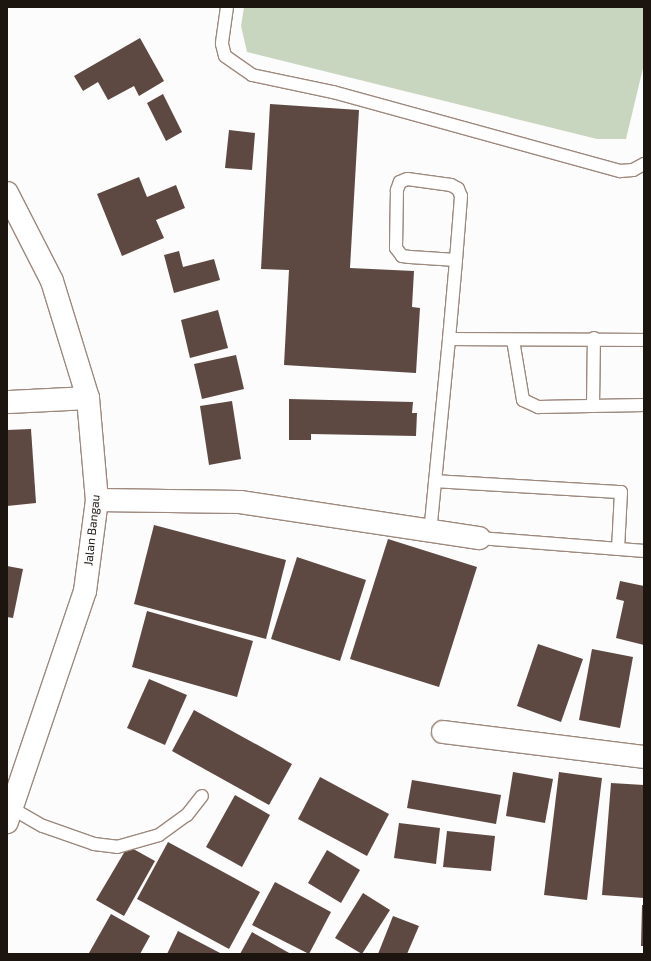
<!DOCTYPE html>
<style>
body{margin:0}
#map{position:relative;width:651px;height:961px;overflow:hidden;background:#fcfcfc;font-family:"Exo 2",sans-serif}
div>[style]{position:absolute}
.green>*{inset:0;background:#c8d6c0}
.building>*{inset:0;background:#5d4942}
.roads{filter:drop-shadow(1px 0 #9d897d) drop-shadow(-1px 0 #9d897d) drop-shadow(0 1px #9d897d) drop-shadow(0 -1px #9d897d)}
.lane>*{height:12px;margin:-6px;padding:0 6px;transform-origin:6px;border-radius:6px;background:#fff}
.street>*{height:22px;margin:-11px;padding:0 11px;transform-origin:11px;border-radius:11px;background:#fff}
.secondary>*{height:22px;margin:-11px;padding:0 11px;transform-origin:11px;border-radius:11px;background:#fff}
span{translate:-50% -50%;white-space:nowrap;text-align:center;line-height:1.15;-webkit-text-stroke:4px #fcfcfc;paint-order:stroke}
.street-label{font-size:12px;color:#1b140f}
.frame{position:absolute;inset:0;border:8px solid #1b140f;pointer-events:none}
</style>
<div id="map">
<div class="green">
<div style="clip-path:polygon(244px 7px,644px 7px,644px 64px,626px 139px,597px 139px,247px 52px,241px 26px)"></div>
</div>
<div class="building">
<div style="clip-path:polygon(140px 38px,164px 81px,139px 96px,134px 86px,108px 100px,98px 82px,83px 91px,74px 76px)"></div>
<div style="clip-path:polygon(163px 94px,182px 132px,166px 141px,147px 103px)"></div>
<div style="clip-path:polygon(270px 104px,359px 110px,350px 268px,414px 271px,412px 307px,420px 308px,416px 373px,284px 365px,289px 270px,261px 269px)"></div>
<div style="clip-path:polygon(229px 130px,255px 133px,252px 170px,225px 168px)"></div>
<div style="clip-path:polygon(139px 177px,147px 197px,176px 185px,185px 208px,156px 220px,164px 238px,122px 256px,97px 194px)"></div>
<div style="clip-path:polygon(179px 251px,183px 267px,214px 259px,220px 280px,174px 293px,164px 255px)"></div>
<div style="clip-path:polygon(218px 310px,228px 348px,190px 358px,181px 320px)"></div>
<div style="clip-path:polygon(236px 355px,244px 389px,202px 399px,194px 364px)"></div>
<div style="clip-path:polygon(289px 399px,413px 402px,412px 413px,417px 413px,416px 436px,311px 434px,311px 440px,289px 440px)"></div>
<div style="clip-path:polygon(232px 401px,241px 459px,209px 465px,200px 406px)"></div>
<div style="clip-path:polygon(31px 429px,36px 503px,7px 506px,7px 430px)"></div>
<div style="clip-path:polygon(154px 525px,286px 560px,266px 639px,134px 604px)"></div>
<div style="clip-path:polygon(388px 539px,477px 567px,439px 687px,350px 659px)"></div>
<div style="clip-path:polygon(297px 557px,366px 580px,340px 661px,271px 639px)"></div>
<div style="clip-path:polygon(7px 566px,23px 569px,13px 618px,7px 617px)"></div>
<div style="clip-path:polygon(620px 581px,644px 586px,644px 645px,616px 638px,624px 601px,616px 599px)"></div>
<div style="clip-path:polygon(147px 611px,253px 641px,237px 697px,132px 667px)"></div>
<div style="clip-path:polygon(538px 644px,583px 659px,561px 722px,517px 706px)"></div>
<div style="clip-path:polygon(592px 649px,633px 657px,620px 728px,579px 720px)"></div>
<div style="clip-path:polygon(149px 679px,187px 695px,165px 745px,127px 728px)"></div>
<div style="clip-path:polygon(194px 710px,292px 764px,269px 805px,172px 751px)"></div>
<div style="clip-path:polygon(513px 772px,553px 779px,545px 823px,506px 816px)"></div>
<div style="clip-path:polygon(559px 772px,602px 778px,587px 900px,544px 895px)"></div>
<div style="clip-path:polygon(320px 777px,389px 814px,367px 856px,298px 819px)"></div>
<div style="clip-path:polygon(412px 780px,501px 795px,496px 824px,407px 808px)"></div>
<div style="clip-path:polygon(611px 783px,644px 785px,644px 898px,602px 895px)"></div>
<div style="clip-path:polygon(235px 795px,270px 815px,242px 867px,206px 847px)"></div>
<div style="clip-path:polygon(399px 823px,440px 828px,436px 864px,394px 858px)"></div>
<div style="clip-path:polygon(447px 831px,495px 836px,491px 871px,443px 867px)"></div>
<div style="clip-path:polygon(168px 842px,260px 892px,229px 949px,137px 899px)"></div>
<div style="clip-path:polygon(128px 846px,155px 861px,124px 916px,96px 900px)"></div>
<div style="clip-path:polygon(327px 850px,360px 870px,341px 903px,308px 883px)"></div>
<div style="clip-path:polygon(275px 882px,331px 912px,309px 954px,252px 925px)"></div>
<div style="clip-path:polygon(363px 893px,390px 910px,362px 954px,335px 938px)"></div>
<div style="clip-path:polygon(642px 905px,644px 905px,644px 946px,641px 946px)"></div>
<div style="clip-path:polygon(111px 914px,150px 936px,140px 954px,89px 953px)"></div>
<div style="clip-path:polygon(393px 916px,419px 926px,407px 954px,378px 954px)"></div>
<div style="clip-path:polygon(178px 931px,222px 954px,167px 954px)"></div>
<div style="clip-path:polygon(252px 932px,291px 954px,240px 954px)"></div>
</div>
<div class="roads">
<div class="lane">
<div style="left:227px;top:7px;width:37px;rotate:98deg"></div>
<div style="left:222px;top:44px;width:12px;rotate:76deg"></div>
<div style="left:225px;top:56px;width:33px;rotate:35deg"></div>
<div style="left:252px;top:75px;width:83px;rotate:11.9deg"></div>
<div style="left:333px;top:92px;width:298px;rotate:15.4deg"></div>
<div style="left:620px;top:171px;width:13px;rotate:-4deg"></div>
<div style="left:633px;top:170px;width:13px;rotate:-29deg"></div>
<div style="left:449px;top:339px;width:79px;rotate:-84.9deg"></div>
<div style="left:456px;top:260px;width:64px;rotate:-85.5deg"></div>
<div style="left:461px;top:196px;width:8px;rotate:-113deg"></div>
<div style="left:458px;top:189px;width:8px;rotate:-150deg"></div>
<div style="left:451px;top:185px;width:44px;rotate:-172.2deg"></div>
<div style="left:407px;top:179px;width:8px;rotate:157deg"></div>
<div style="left:400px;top:182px;width:9px;rotate:111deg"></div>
<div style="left:397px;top:190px;width:58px;rotate:91deg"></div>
<div style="left:396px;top:248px;width:10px;rotate:53deg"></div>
<div style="left:402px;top:256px;width:8px;rotate:7deg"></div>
<div style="left:410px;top:257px;width:46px;rotate:3.7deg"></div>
<div style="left:513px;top:340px;width:61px;rotate:80.5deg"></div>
<div style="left:523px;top:400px;width:17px;rotate:25deg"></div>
<div style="left:538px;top:407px;width:106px;rotate:-1.1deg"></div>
<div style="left:593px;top:406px;width:68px;rotate:-89.2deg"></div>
<div style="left:435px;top:481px;width:186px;rotate:3.4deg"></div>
<div style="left:621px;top:492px;width:57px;rotate:93deg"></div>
<div style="left:430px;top:533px;width:195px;rotate:-84.4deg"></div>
<div style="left:449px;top:339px;width:195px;rotate:0.3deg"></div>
<div style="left:479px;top:538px;width:166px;rotate:4.5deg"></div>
<div style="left:13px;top:809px;width:34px;rotate:30deg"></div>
<div style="left:43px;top:826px;width:54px;rotate:19.4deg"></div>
<div style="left:94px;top:844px;width:23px;rotate:7deg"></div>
<div style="left:117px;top:847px;width:44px;rotate:-15.9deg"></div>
<div style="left:159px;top:835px;width:34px;rotate:-36deg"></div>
<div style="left:187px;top:815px;width:24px;rotate:-52deg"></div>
</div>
<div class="street">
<div style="left:7px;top:402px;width:81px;rotate:-2.8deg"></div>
<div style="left:97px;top:500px;width:143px;rotate:0.8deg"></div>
<div style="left:240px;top:502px;width:242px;rotate:8.6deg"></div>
<div style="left:443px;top:732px;width:203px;rotate:7.1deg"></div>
</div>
<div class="secondary">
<div style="left:7px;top:193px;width:99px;rotate:62.9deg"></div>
<div style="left:52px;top:281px;width:122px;rotate:72.9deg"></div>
<div style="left:88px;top:398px;width:102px;rotate:85deg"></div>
<div style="left:97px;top:500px;width:92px;rotate:97.5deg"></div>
<div style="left:85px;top:591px;width:244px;rotate:108.7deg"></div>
</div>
</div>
<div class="street-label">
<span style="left:92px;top:530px;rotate:-84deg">Jalan Bangau</span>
</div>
<div class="frame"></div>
</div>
